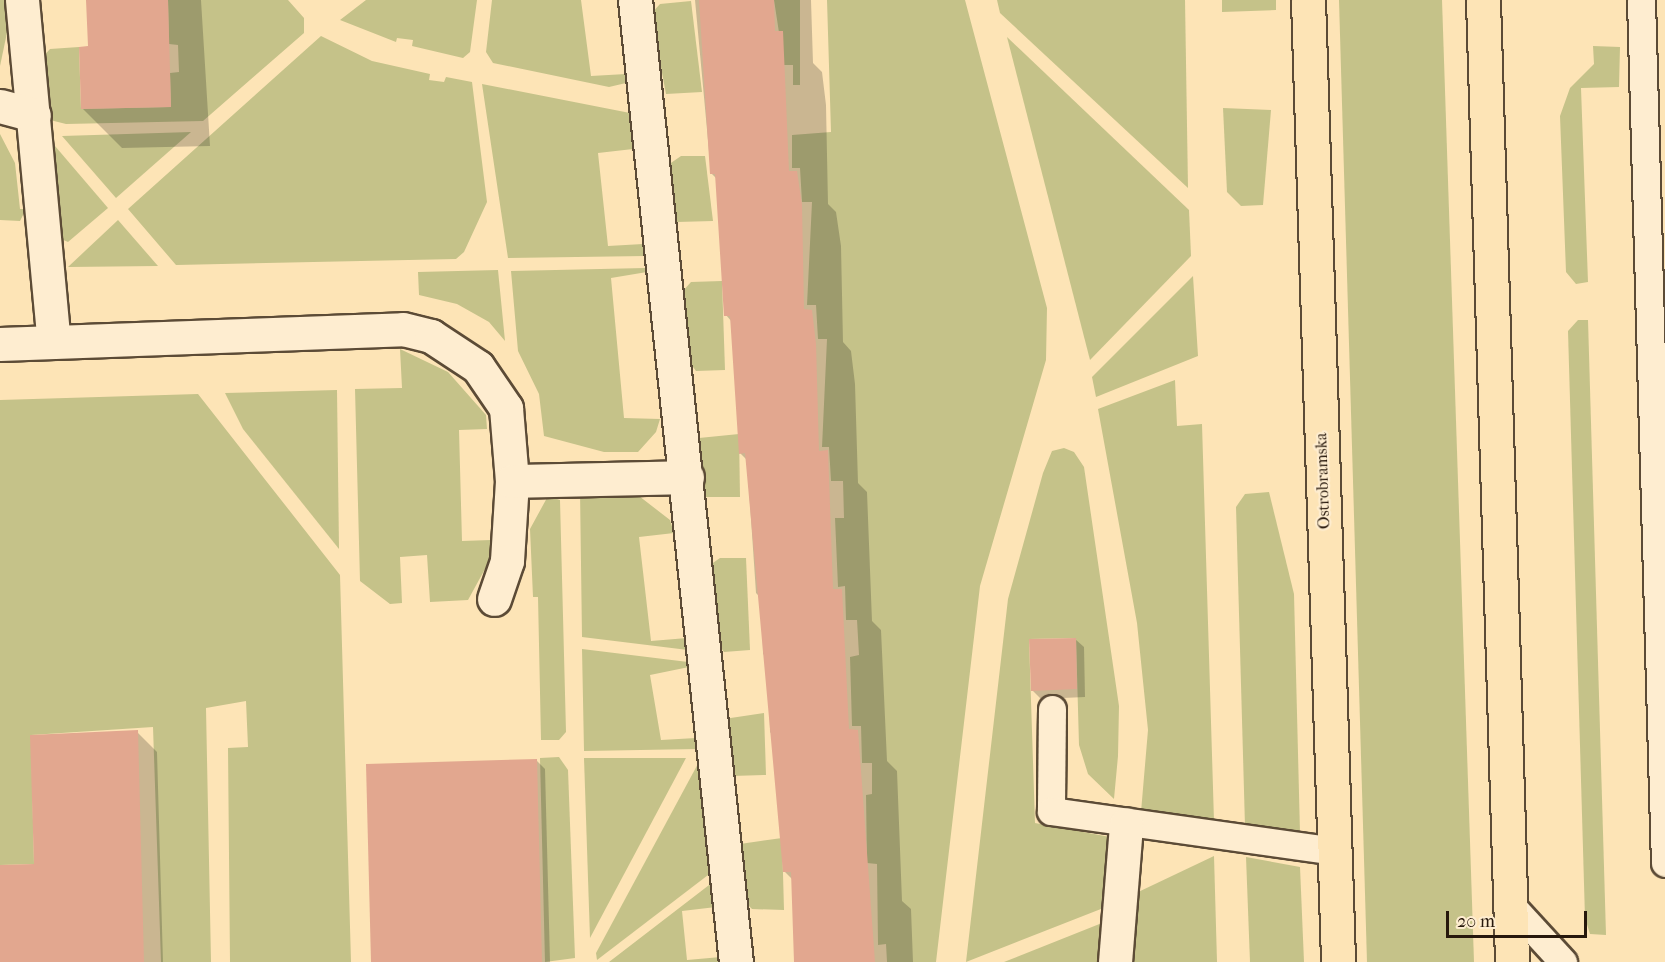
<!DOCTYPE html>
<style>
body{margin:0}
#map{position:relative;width:1665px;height:962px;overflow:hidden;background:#fde4b6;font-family:"IM FELL French Canon",serif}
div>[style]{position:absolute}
.green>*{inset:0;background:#c5c289}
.shadow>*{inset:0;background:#0003}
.building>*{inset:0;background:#e2a78f}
.roads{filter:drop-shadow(2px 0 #5c4b36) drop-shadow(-2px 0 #5c4b36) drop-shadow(0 2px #5c4b36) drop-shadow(0 -2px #5c4b36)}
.lane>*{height:27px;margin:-13.5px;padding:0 13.5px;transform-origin:13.5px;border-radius:13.5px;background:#feedd0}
.street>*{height:33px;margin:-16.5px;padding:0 16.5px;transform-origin:16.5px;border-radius:16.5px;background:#feedd0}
.primary>*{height:33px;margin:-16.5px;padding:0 16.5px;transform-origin:16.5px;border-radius:16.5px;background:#fde4b6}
span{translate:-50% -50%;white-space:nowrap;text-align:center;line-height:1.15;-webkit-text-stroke:4.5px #feedd0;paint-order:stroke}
.street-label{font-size:16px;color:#27180c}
.scale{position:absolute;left:1446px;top:911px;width:141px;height:27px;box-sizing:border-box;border:3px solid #27180c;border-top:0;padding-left:8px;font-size:18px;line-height:21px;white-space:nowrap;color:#27180c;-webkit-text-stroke:4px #feedd0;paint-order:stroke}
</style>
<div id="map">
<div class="green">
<div style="clip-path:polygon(0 0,4px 0,8px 28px,0 66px)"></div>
<div style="clip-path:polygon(168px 0,288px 0,304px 18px,304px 33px,203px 121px,66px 124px,50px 120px,40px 60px,50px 49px,79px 47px,81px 109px,171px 107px,170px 73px,179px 72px,178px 45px,169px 44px)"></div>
<div style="clip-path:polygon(366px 0,477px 0,470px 52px,463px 58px,412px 46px,413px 40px,397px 38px,396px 42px,340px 20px)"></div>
<div style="clip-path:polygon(492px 0,581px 0,591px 76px,626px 74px,626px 83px,609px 87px,493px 63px,486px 52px)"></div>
<div style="clip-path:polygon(774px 0,800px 0,800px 85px,793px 85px,793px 65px,784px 65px)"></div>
<div style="clip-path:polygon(827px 0,965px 0,1047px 308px,1046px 360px,980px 586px,936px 962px,887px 962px,886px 944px,878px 945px,877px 864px,867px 863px,866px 795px,872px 794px,872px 763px,862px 763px,861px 726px,852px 726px,850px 657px,859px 655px,857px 620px,846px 620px,845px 586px,838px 587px,835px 518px,844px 518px,843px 481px,831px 481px,829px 447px,822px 447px,827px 339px,818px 339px,816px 305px,807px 305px,812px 202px,802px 202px,800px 168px,792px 168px,792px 135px,831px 132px)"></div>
<div style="clip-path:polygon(997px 0,1185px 0,1188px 188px,1000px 13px)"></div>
<div style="clip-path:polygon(1222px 0,1276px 0,1276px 10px,1222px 12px)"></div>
<div style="clip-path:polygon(1339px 0,1442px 0,1474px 962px,1367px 962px)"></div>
<div style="clip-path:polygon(691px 1px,702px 92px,666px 94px,651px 14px,660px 4px)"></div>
<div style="clip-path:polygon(321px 36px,372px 61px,430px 74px,429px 80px,444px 82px,446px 77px,472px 82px,487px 202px,464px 252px,456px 259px,176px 265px,128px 209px)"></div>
<div style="clip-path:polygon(1007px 37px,1189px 210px,1191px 256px,1090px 360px)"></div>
<div style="clip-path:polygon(1593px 46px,1620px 47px,1619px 87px,1581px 88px,1588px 282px,1576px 284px,1566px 272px,1560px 116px,1570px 88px,1594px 64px)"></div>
<div style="clip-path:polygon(482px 84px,630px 113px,633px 149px,598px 153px,608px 246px,643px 244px,645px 256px,508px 258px)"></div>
<div style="clip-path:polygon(1223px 108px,1271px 110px,1263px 205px,1241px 206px,1227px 192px)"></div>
<div style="clip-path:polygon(191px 132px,116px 198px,62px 136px)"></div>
<div style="clip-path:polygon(0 134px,15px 163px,20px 209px,26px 209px,20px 221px,0 220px)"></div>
<div style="clip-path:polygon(49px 139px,108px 208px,68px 242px,59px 238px)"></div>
<div style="clip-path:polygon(681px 156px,705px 156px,713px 221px,677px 222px,668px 165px)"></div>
<div style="clip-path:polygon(118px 220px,158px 266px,68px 267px)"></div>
<div style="clip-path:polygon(645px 268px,647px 272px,611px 278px,624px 418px,660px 419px,656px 432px,638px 452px,604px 452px,544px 436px,539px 394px,518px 351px,511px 271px)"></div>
<div style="clip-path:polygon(498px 270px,505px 341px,489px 322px,457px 304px,419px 295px,418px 272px)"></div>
<div style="clip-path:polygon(1193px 276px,1198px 356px,1096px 397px,1092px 377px)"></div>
<div style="clip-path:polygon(722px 281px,725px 370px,696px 371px,688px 360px,683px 291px,691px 282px)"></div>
<div style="clip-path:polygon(1578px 320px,1588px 320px,1606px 935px,1590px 934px,1585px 918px,1568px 331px)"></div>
<div style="clip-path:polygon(400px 349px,448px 372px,486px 415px,487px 429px,459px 430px,462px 541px,491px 540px,491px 558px,468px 600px,430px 602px,427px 555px,400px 557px,402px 603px,390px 604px,360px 581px,355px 389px,402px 388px)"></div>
<div style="clip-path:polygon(1175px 380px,1177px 426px,1202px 424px,1214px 821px,1141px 812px,1148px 730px,1137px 623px,1098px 409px)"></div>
<div style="clip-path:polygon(337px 390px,339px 549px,243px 429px,225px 393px)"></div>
<div style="clip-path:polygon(198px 394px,340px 575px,351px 962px,230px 962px,228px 748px,248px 747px,246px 701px,206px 708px,211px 962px,161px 962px,153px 727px,31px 735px,34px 864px,0 865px,0 400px)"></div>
<div style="clip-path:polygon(739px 434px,740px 497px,704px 497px,699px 438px)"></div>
<div style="clip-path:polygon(1064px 448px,1074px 452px,1084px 467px,1119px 706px,1118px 756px,1114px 799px,1088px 774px,1079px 745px,1076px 638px,1029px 639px,1035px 823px,1110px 837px,1106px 907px,966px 962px,1008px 599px,1043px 473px,1052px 451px)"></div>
<div style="clip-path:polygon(580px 490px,639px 496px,670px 520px,674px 533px,639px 537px,651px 641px,687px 638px,688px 650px,582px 637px)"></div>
<div style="clip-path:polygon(1269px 492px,1294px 594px,1300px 833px,1245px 826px,1236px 507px,1245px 494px)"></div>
<div style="clip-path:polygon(548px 496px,560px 500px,566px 732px,559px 740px,541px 740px,538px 597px,533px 597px,530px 529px)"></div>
<div style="clip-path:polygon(720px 558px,746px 558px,750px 650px,724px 652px,718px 644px,710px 565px)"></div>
<div style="clip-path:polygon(582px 649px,688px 662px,689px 667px,650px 675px,661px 740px,696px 738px,697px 749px,584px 751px)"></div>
<div style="clip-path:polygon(764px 713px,766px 775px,732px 776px,724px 719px)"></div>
<div style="clip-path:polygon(559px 757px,568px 770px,575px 958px,545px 962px,540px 758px)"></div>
<div style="clip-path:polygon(584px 758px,686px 758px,590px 938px)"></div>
<div style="clip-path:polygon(700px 760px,712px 872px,597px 960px,596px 953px)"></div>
<div style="clip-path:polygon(782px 838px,784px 910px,752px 909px,744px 901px,740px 844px)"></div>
<div style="clip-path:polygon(1214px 856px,1217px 962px,1128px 962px,1134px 894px)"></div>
<div style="clip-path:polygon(1246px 857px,1300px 867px,1304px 962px,1250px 962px)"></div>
<div style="clip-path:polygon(713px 882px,716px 907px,682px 911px,687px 960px,721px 957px,721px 962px,609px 962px)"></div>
<div style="clip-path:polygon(1107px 921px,1103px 962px,1004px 962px)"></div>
</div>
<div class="shadow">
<div style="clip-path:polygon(87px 0,201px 0,210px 146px,122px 148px,83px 109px,89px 47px)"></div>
<div style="clip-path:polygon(695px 0,811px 0,813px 63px,822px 72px,826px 105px,828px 204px,836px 212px,841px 246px,843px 342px,851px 351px,855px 384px,858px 483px,867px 492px,872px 621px,881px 630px,887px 761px,897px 771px,902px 901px,911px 909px,913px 962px,796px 962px,793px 880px,785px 872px,776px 739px,770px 732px,768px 658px,763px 654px,762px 599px,756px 593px,747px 460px,740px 453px,732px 322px,726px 315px,717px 179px,711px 173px)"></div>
<div style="clip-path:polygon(1075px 639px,1084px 647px,1085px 697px,1041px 699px,1032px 690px)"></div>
<div style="clip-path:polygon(137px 732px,157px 752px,163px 962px,0 962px,0 867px,36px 866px)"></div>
<div style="clip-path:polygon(537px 761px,545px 769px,550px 962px,372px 962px)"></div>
</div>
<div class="building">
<div style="clip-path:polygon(86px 0,168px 0,171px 107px,81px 109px,79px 47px,88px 46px)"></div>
<div style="clip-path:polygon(699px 0,774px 0,775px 31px,783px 31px,789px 171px,797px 171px,802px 205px,804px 309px,812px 310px,816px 344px,819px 451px,828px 450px,833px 589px,842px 589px,849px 729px,858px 730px,875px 962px,794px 962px,791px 872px,783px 872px,745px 453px,739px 454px,730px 316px,724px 316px,715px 174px,710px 174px)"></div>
<div style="clip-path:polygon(1076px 638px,1077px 689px,1031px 691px,1029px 639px)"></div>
<div style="clip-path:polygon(138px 730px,144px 962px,0 962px,0 865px,34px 864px,30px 735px)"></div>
<div style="clip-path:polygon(537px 759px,542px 962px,371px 962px,366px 764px)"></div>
</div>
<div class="roads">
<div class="lane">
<div style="left:1641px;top:0;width:863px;rotate:88.41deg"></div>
<div style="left:1052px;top:709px;width:102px;rotate:90.6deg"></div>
<div style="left:1051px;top:811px;width:287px;rotate:8deg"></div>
<div style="left:1509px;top:903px;width:80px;rotate:47.5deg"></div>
</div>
<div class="street">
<div style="left:22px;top:0;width:343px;rotate:84.7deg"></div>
<div style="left:635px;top:0;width:967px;rotate:84.01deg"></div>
<div style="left:0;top:106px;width:35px;rotate:15deg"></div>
<div style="left:0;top:344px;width:403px;rotate:-2.1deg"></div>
<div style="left:403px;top:329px;width:29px;rotate:14deg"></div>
<div style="left:431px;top:336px;width:56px;rotate:33.4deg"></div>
<div style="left:478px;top:367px;width:50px;rotate:55.7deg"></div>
<div style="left:506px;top:408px;width:73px;rotate:85.3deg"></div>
<div style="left:512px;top:481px;width:80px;rotate:93.6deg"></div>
<div style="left:507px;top:561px;width:40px;rotate:108.9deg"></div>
<div style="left:512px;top:481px;width:175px;rotate:-1.3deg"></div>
<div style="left:1115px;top:962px;width:138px;rotate:-85.4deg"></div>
</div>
<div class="primary">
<div style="left:1308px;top:0;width:962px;rotate:88.21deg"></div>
<div style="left:1483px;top:0;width:962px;rotate:88.27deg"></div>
</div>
</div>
<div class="street-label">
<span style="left:1323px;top:481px;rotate:-92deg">Ostrobramska</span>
</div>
<div class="scale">20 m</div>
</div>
